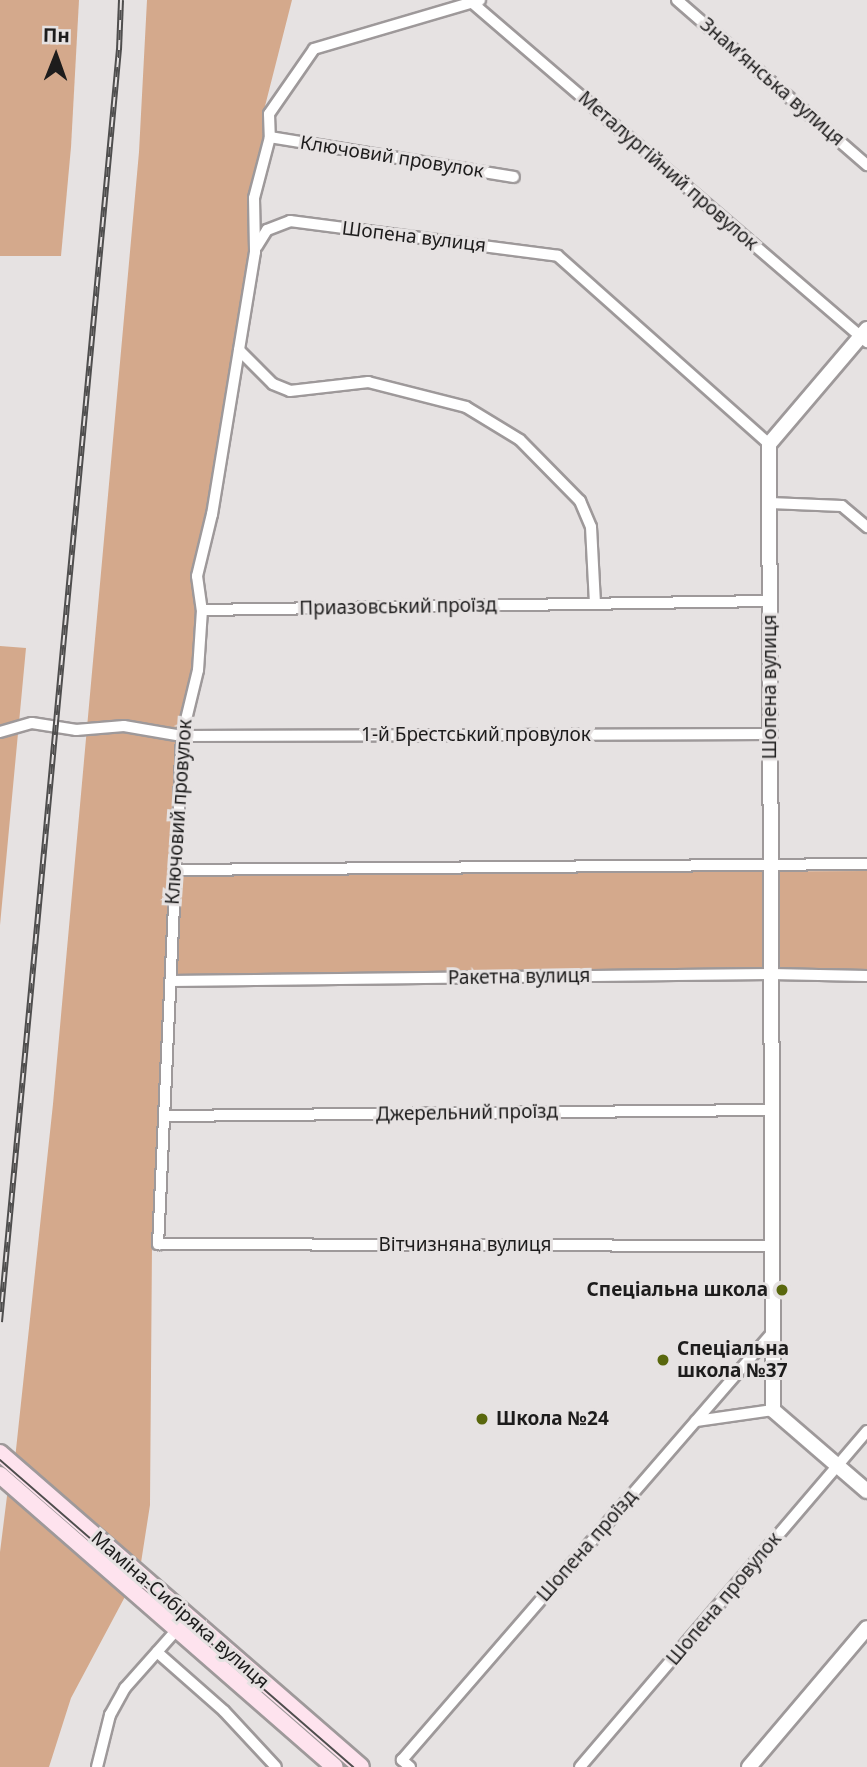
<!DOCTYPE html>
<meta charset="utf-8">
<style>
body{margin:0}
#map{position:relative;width:867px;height:1767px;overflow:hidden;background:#e6e2e2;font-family:"Noto Sans",sans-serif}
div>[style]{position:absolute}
.green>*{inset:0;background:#d4a98c}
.roads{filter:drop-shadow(2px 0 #9e999a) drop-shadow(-2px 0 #9e999a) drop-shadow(0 2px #9e999a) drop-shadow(0 -2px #9e999a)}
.minor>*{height:10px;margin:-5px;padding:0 5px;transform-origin:5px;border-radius:5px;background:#fff}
.tertiary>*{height:14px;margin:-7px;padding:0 7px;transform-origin:7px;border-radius:7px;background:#fff}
.secondary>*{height:16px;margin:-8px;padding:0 8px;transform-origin:8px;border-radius:8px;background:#fee3ee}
.tram>*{height:2px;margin:-1px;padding:0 1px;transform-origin:1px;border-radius:1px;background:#4f4e4e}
.rail>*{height:6px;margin-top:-3px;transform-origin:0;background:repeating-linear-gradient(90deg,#e6e2e2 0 10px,#4f4e4e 0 20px);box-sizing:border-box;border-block:2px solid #4f4e4e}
.dots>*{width:19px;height:19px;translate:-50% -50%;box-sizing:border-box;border:4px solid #e6e2e2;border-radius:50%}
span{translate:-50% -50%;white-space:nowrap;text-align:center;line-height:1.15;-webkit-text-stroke:6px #e6e2e2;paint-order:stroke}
.street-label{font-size:19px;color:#1d1c1c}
.poi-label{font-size:19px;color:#1d1c1c;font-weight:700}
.right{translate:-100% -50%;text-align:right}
.left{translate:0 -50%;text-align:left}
.north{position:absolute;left:21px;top:21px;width:70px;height:70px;-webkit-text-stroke:5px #e6e2e2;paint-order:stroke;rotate:1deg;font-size:19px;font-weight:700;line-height:28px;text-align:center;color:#1d1c1c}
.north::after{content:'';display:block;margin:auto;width:24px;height:32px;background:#1d1c1c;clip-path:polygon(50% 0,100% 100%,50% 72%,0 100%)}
</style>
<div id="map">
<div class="green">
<div style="clip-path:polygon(0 0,79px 0,71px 147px,61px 256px,0 256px)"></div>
<div style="clip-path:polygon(147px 0,292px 0,263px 114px,265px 136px,250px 252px,208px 513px,193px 576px,197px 610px,193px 670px,181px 711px,177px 739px,171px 875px,867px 871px,867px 971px,764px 968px,166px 977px,152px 1245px,150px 1505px,140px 1569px,15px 1459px,53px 1104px,139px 152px)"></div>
<div style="clip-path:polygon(0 646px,26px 648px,0 925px)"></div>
<div style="clip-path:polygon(8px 1488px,128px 1591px,71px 1698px,49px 1767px,0 1767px,0 1552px)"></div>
</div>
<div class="roads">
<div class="minor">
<div style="left:469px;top:0;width:525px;rotate:40.67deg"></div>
<div style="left:480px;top:0;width:173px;rotate:163.6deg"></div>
<div style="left:314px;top:49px;width:79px;rotate:124.7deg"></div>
<div style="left:269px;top:114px;width:23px;rotate:88deg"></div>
<div style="left:270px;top:137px;width:63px;rotate:104.7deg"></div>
<div style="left:254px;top:198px;width:54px;rotate:88.9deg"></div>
<div style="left:255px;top:252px;width:266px;rotate:99.3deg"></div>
<div style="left:212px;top:514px;width:64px;rotate:103.6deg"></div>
<div style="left:197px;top:576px;width:34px;rotate:82deg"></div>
<div style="left:202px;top:610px;width:60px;rotate:93.8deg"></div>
<div style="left:198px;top:670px;width:68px;rotate:103.6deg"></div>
<div style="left:182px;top:736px;width:509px;rotate:92.7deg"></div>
<div style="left:158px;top:1244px;width:614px;rotate:0.19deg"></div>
<div style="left:677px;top:0;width:252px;rotate:41deg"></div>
<div style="left:270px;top:137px;width:247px;rotate:9.3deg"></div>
<div style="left:257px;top:246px;width:19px;rotate:-58deg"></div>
<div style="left:267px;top:230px;width:25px;rotate:-21deg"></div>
<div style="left:290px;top:221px;width:270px;rotate:7.4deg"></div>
<div style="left:558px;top:256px;width:283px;rotate:41.7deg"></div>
<div style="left:239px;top:350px;width:48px;rotate:45deg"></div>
<div style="left:273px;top:384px;width:18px;rotate:22deg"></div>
<div style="left:290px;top:391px;width:79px;rotate:-6.6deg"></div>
<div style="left:368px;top:382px;width:101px;rotate:14.3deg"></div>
<div style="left:466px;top:407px;width:63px;rotate:31.4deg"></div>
<div style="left:520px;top:440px;width:86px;rotate:45.5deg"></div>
<div style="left:580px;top:501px;width:28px;rotate:67deg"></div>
<div style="left:591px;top:527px;width:77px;rotate:87deg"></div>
<div style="left:770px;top:503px;width:72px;rotate:2.4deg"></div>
<div style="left:842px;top:506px;width:33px;rotate:40deg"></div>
<div style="left:202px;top:610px;width:568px;rotate:-0.91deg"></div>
<div style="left:0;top:732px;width:33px;rotate:-16deg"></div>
<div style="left:32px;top:723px;width:45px;rotate:9deg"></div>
<div style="left:76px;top:730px;width:48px;rotate:-4.8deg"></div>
<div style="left:124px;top:726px;width:59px;rotate:9.8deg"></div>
<div style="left:182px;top:736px;width:588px;rotate:-0.19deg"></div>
<div style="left:176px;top:870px;width:691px;rotate:-0.5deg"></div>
<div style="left:171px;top:981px;width:600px;rotate:-0.67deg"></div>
<div style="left:771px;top:974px;width:96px;rotate:1.2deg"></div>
<div style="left:164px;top:1116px;width:607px;rotate:-0.57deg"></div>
<div style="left:696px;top:1421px;width:78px;rotate:-8.1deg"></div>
<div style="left:157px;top:1652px;width:89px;rotate:41.4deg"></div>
<div style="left:224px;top:1711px;width:76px;rotate:47.1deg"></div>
<div style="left:97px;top:1767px;width:54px;rotate:-76deg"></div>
<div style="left:110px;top:1715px;width:31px;rotate:-61deg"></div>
<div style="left:125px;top:1688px;width:95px;rotate:-48.4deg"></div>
<div style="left:410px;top:1767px;width:11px;rotate:-139deg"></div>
<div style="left:402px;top:1760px;width:565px;rotate:-49.09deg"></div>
<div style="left:580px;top:1767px;width:442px;rotate:-49.5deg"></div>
</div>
<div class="tertiary">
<div style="left:867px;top:329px;width:151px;rotate:130.4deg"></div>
<div style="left:769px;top:444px;width:966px;rotate:89.76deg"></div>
<div style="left:773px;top:1410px;width:124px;rotate:40.8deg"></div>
<div style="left:749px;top:1767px;width:182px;rotate:-49.7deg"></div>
</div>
<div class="secondary">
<div style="left:0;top:1453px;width:478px;rotate:41deg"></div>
<div style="left:0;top:1475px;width:444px;rotate:41.1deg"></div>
</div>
</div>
<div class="tram">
<div style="left:0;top:1460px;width:468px;rotate:41deg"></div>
</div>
<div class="rail">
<div style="left:0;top:1322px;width:1278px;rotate:-84.66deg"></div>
<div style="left:119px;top:50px;width:50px;rotate:-87.7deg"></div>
</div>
<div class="dots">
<div style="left:782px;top:1290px;background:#59670d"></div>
<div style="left:663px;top:1360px;background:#59670d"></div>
<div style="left:482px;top:1419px;background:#59670d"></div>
</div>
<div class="street-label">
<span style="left:772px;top:82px;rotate:41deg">Знам’янська вулиця</span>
<span style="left:392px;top:157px;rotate:9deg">Ключовий провулок</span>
<span style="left:668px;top:171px;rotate:41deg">Металургійний провулок</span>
<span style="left:414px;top:237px;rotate:7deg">Шопена вулиця</span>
<span style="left:398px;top:607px;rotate:-1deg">Приазовський проїзд</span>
<span style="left:770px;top:687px;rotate:-90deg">Шопена вулиця</span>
<span style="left:476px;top:735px">1-й Брестський провулок</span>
<span style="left:179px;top:812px;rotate:-86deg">Ключовий провулок</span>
<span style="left:519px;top:977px;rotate:-1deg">Ракетна вулиця</span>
<span style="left:467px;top:1113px;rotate:-1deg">Джерельний проїзд</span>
<span style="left:465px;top:1245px">Вітчизняна вулиця</span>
<span style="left:587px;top:1546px;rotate:-49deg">Шопена проїзд</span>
<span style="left:724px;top:1599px;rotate:-50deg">Шопена провулок</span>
<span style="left:180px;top:1610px;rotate:41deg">Маміна-Сибіряка вулиця</span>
</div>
<div class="poi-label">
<span class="right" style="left:768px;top:1290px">Спеціальна школа</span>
<span class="left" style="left:677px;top:1360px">Спеціальна<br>школа №37</span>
<span class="left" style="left:496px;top:1419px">Школа №24</span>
</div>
<div class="north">Пн</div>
</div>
